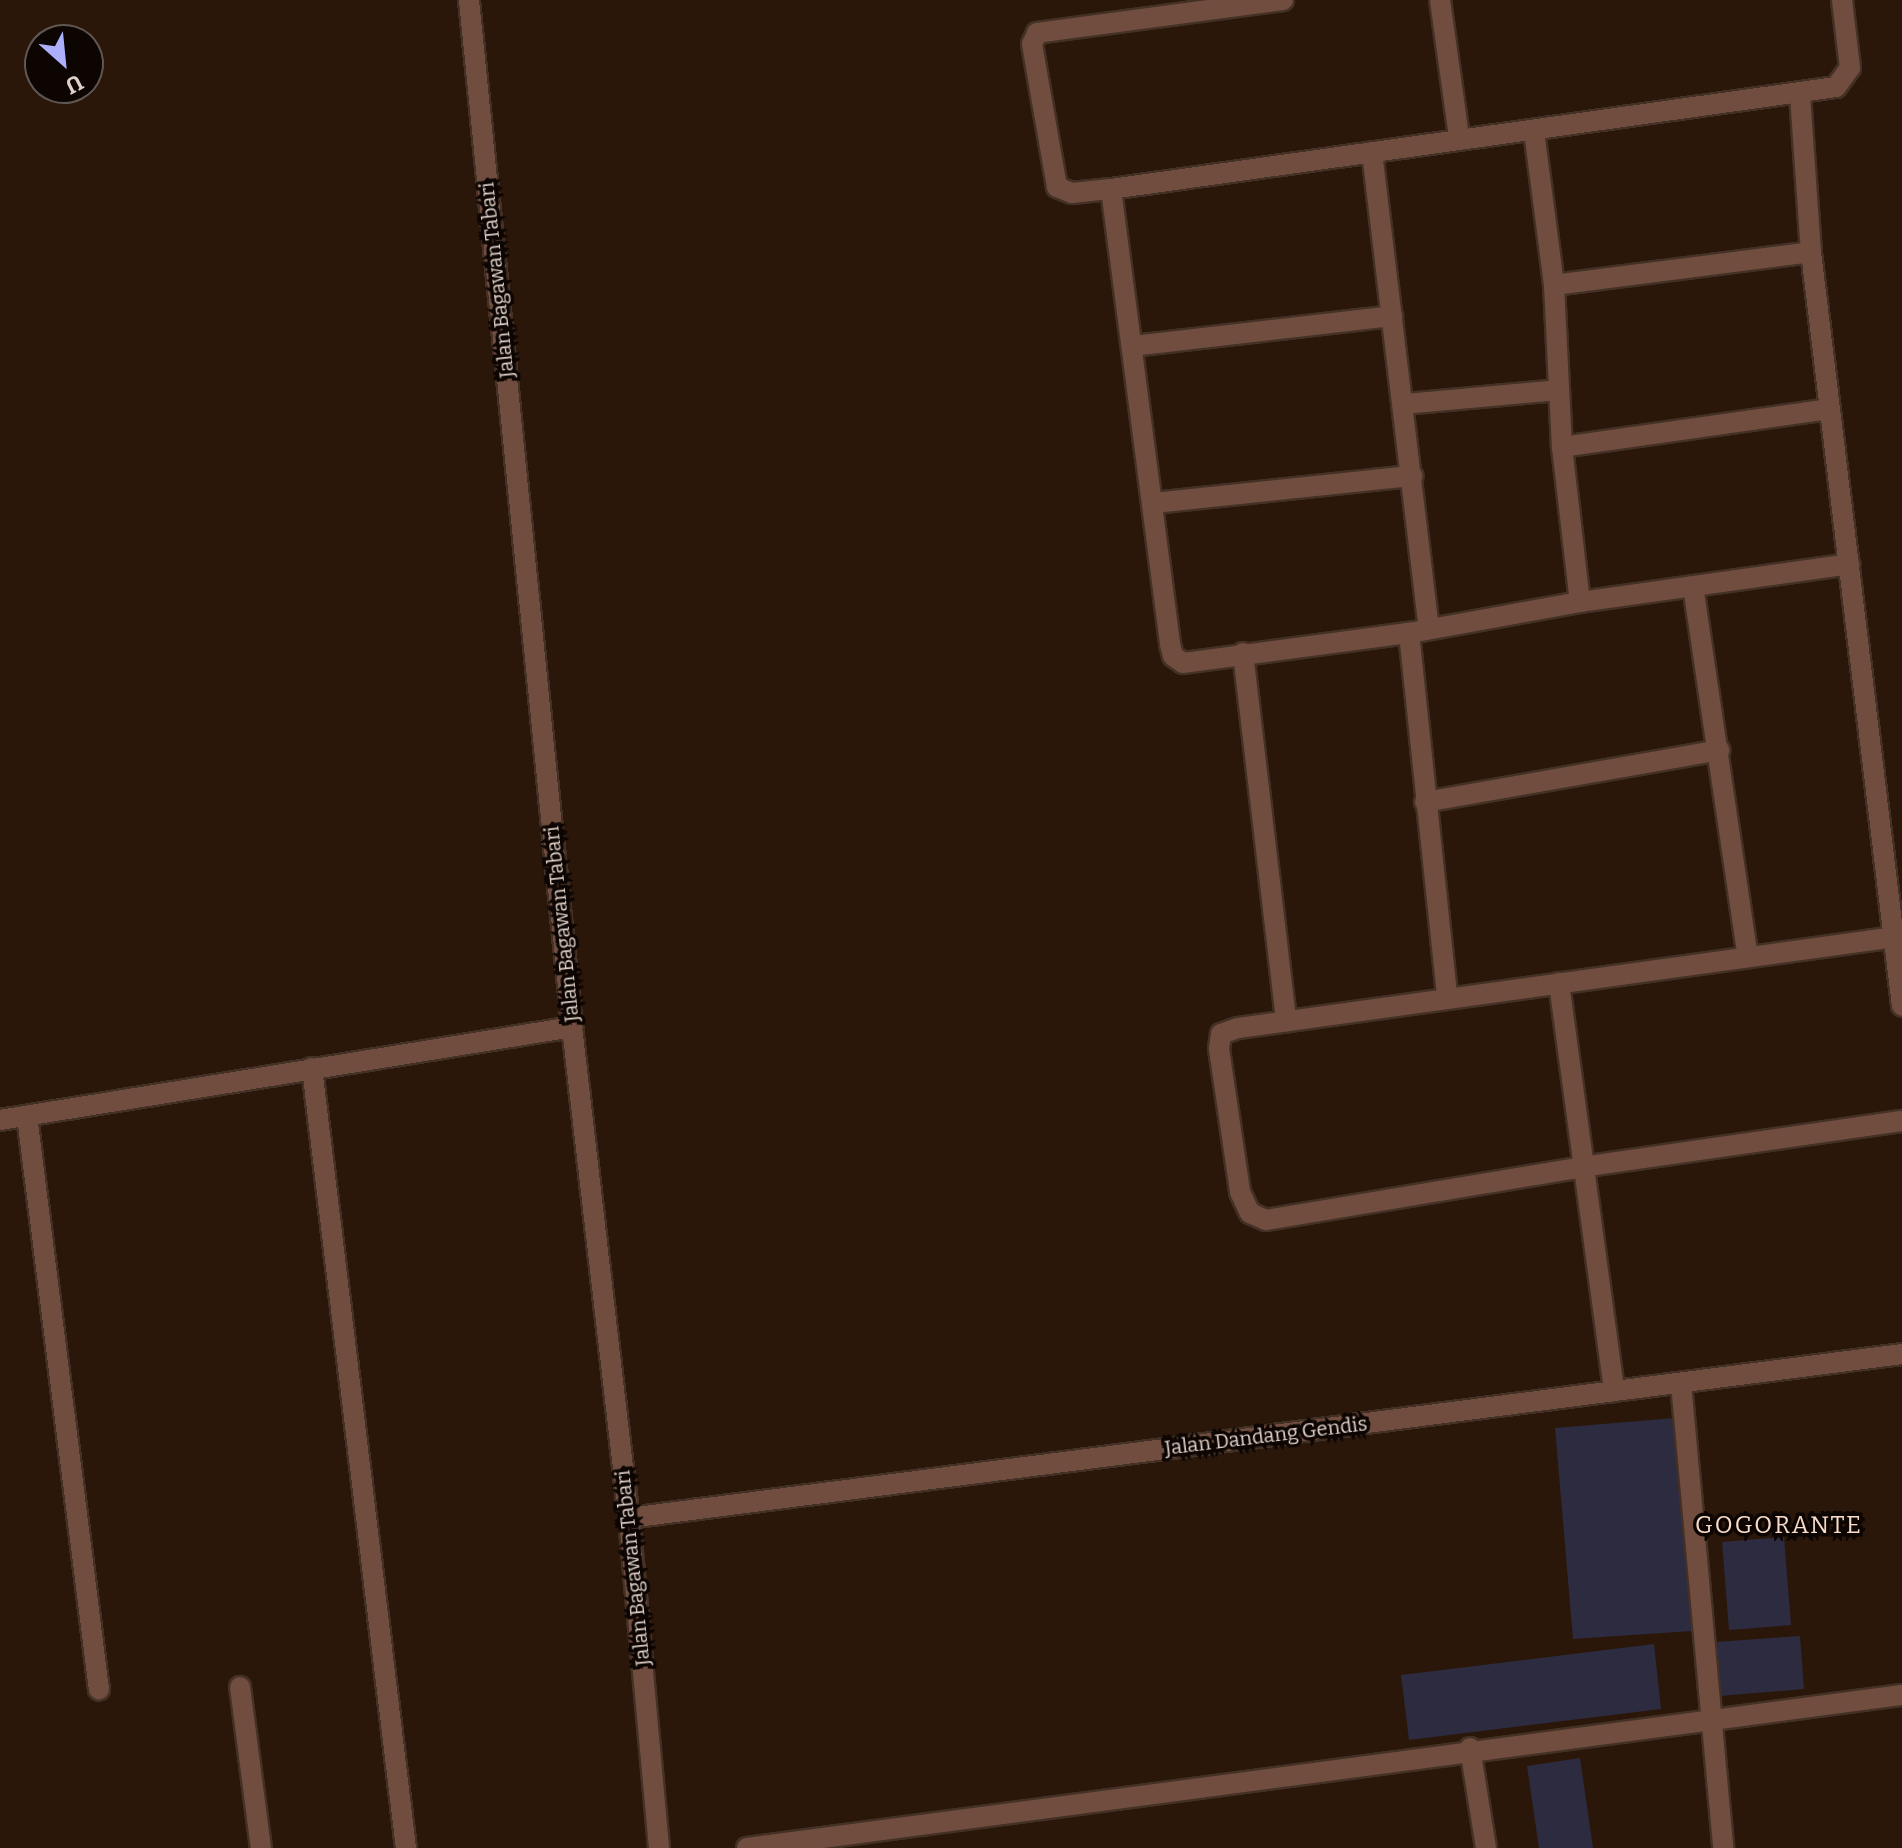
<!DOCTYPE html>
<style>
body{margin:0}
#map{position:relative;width:1902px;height:1848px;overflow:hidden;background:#2a170a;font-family:Bitter,serif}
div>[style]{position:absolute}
.building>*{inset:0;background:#2d2b40}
.roads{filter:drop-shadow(2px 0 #433125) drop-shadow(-2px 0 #433125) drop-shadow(0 2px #433125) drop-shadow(0 -2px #433125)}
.minor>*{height:20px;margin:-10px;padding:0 10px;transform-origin:10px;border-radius:10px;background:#714d3f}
.tertiary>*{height:20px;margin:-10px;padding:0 10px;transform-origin:10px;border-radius:10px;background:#714d3f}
span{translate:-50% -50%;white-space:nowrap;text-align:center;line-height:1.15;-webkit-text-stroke:7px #0c0502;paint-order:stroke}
.street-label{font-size:20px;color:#e0d2ca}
.quarter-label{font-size:24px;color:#f8dccb;letter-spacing:2px}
.north{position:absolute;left:24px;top:24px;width:80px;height:80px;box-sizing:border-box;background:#0c0502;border:2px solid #615752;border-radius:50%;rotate:153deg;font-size:22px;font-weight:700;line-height:32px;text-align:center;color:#e0d2ca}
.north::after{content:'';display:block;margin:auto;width:28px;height:36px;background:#acaffb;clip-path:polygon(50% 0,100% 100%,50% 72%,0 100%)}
</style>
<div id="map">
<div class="building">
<div style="clip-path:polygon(1675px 1418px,1692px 1631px,1573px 1639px,1555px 1428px)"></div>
<div style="clip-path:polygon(1784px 1537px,1791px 1625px,1729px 1630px,1722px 1542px)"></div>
<div style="clip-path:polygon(1800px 1636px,1804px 1689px,1719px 1696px,1715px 1642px)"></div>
<div style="clip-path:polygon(1654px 1644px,1661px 1709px,1409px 1740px,1401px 1675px)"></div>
<div style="clip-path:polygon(1580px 1758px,1593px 1848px,1539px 1848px,1527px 1766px)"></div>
</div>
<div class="roads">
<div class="minor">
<div style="left:1283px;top:0;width:248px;rotate:172.4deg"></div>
<div style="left:1037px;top:33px;width:12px;rotate:114deg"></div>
<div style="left:1032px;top:44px;width:145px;rotate:80.1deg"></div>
<div style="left:1057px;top:187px;width:16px;rotate:22deg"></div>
<div style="left:1072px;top:193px;width:39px;rotate:-6deg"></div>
<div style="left:1111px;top:189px;width:732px;rotate:-8.01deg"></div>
<div style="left:1836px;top:87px;width:24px;rotate:-54deg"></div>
<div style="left:1850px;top:68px;width:68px;rotate:-96.7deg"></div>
<div style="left:1440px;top:0;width:138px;rotate:82.1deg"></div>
<div style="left:1800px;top:95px;width:157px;rotate:86deg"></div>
<div style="left:1811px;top:252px;width:759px;rotate:83.12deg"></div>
<div style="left:1534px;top:131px;width:155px;rotate:82.6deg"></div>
<div style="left:1554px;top:285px;width:162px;rotate:87.2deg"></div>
<div style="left:1562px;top:447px;width:156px;rotate:83.4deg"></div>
<div style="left:1372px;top:152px;width:480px;rotate:83.2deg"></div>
<div style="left:1111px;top:189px;width:459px;rotate:82.6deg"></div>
<div style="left:1170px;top:644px;width:12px;rotate:76deg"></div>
<div style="left:1173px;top:656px;width:12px;rotate:35deg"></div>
<div style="left:1183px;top:663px;width:228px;rotate:-7.6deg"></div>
<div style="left:1409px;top:633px;width:174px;rotate:-10.3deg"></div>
<div style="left:1580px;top:602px;width:272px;rotate:-8deg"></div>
<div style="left:1554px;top:285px;width:259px;rotate:-7.3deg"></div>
<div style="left:1133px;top:346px;width:261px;rotate:-6.6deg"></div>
<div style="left:1405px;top:404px;width:154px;rotate:-5.2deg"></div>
<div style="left:1562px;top:447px;width:270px;rotate:-8.1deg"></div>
<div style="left:1154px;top:503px;width:260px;rotate:-6deg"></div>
<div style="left:1693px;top:586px;width:375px;rotate:81.6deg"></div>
<div style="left:1409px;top:633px;width:366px;rotate:84deg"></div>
<div style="left:1243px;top:653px;width:371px;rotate:83.3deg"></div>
<div style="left:1425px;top:802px;width:299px;rotate:-10deg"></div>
<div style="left:1895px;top:937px;width:663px;rotate:172.11deg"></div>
<div style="left:1238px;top:1028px;width:18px;rotate:161deg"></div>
<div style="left:1221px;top:1034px;width:15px;rotate:98deg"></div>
<div style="left:1219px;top:1049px;width:145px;rotate:81.6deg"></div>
<div style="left:1240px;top:1192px;width:23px;rotate:65deg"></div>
<div style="left:1250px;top:1213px;width:17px;rotate:24deg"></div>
<div style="left:1266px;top:1220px;width:320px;rotate:-9.5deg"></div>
<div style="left:1582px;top:1167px;width:323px;rotate:-8.2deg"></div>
<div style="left:1559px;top:983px;width:412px;rotate:82.3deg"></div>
<div style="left:312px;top:1068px;width:786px;rotate:83.13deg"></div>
<div style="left:27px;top:1116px;width:578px;rotate:82.85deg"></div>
<div style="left:0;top:1120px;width:580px;rotate:-9.23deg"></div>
<div style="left:1681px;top:1383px;width:467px;rotate:84.8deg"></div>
<div style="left:240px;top:1687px;width:162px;rotate:82.6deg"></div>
<div style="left:1470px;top:1748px;width:101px;rotate:80.9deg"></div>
<div style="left:747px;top:1848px;width:1165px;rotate:-7.55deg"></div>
</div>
<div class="tertiary">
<div style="left:469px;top:0;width:1032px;rotate:84.27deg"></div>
<div style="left:572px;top:1027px;width:494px;rotate:83.4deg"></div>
<div style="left:629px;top:1518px;width:331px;rotate:84.8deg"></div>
<div style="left:629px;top:1518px;width:1284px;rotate:-7.34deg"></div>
</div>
</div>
<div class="street-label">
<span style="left:497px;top:280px;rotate:-96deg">Jalan Bagawan Tabari</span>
<span style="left:562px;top:924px;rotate:-96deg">Jalan Bagawan Tabari</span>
<span style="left:1266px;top:1436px;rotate:-7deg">Jalan Dandang Gendis</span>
<span style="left:633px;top:1568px;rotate:-96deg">Jalan Bagawan Tabari</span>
</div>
<div class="quarter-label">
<span style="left:1779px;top:1526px">GOGORANTE</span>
</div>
<div class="north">U</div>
</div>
